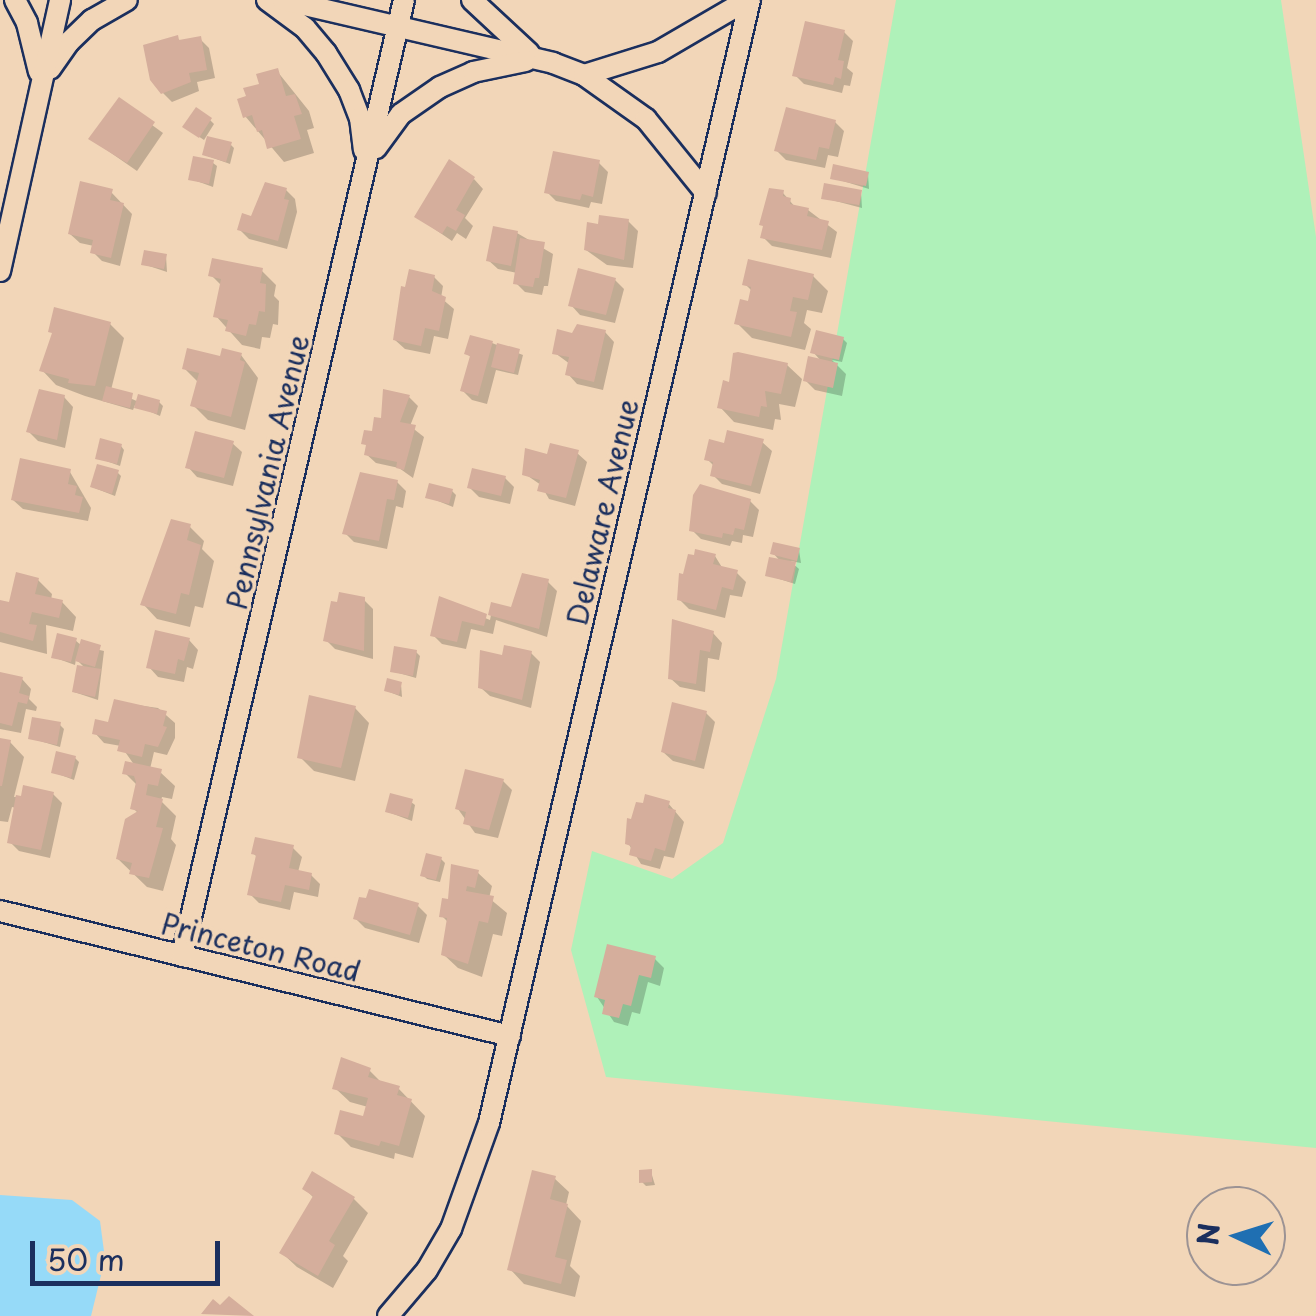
<!DOCTYPE html>
<style>
body{margin:0}
#map{position:relative;width:1316px;height:1316px;overflow:hidden;background:#f2d6b8;font-family:"Playpen Sans",sans-serif}
div>[style]{position:absolute}
.green>*{inset:0;background:#aff1b9}
.water>*{inset:0;background:#96daf8}
.shadow>*{inset:0;background:#0003}
.building>*{inset:0;background:#d5ae9c}
.roads{filter:drop-shadow(2px 0 #1b2f5e) drop-shadow(-2px 0 #1b2f5e) drop-shadow(0 2px #1b2f5e) drop-shadow(0 -2px #1b2f5e)}
.minor>*{height:20px;margin:-10px;padding:0 10px;transform-origin:10px;border-radius:10px;background:#f2d6b8}
span{translate:-50% -50%;white-space:nowrap;text-align:center;line-height:1.15;-webkit-text-stroke:8px #f2d6b8;paint-order:stroke}
.street-label{font-size:28px;color:#1b2f5e}
.north{position:absolute;left:1186px;top:1186px;width:100px;height:100px;box-sizing:border-box;background:#f2d6b8;border:2px solid #9c9394;border-radius:50%;rotate:274deg;font-size:28px;font-weight:700;line-height:40px;text-align:center;color:#1b2f5e}
.north::after{content:'';display:block;margin:auto;width:35px;height:45px;background:#1f6fb2;clip-path:polygon(50% 0,100% 100%,50% 72%,0 100%)}
.scale{position:absolute;left:30px;top:1241px;width:190px;height:45px;box-sizing:border-box;border:5px solid #1b2f5e;border-top:0;padding-left:12px;font-size:30px;line-height:35px;white-space:nowrap;color:#1b2f5e;-webkit-text-stroke:8px #f2d6b8;paint-order:stroke}
</style>
<div id="map">
<div class="green">
<div style="clip-path:polygon(896px 0,1281px 0,1316px 237px,1316px 1148px,606px 1077px,571px 950px,592px 851px,672px 879px,723px 843px,776px 679px)"></div>
</div>
<div class="water">
<div style="clip-path:polygon(0 1195px,72px 1200px,100px 1221px,105px 1259px,91px 1316px,0 1316px)"></div>
</div>
<div class="shadow">
<div style="clip-path:polygon(844px 32px,853px 41px,847px 68px,853px 73px,850px 86px,844px 85px,842px 93px,804px 84px,795px 75px)"></div>
<div style="clip-path:polygon(177px 38px,182px 42px,200px 39px,209px 48px,215px 78px,197px 82px,199px 91px,172px 102px,163px 93px)"></div>
<div style="clip-path:polygon(277px 71px,309px 111px,314px 128px,307px 130px,314px 153px,284px 162px,245px 116px,262px 85px)"></div>
<div style="clip-path:polygon(119px 101px,163px 133px,137px 171px,91px 139px)"></div>
<div style="clip-path:polygon(210px 120px,214px 124px,204px 140px,189px 130px)"></div>
<div style="clip-path:polygon(835px 122px,844px 131px,838px 157px,828px 155px,825px 168px,786px 160px,777px 151px)"></div>
<div style="clip-path:polygon(230px 144px,234px 148px,230px 164px,205px 155px)"></div>
<div style="clip-path:polygon(213px 163px,217px 166px,213px 187px,191px 179px)"></div>
<div style="clip-path:polygon(599px 163px,608px 172px,602px 204px,591px 202px,589px 208px,556px 201px,547px 192px)"></div>
<div style="clip-path:polygon(868px 174px,869px 189px,833px 178px)"></div>
<div style="clip-path:polygon(474px 179px,483px 189px,465px 218px,473px 226px,466px 239px,457px 233px,452px 241px,417px 217px)"></div>
<div style="clip-path:polygon(286px 190px,295px 199px,297px 212px,287px 249px,249px 239px,240px 230px)"></div>
<div style="clip-path:polygon(111px 192px,132px 214px,120px 266px,102px 261px,93px 252px,94px 246px,80px 243px,70px 234px)"></div>
<div style="clip-path:polygon(861px 192px,862px 208px,824px 198px)"></div>
<div style="clip-path:polygon(783px 193px,796px 208px,808px 210px,837px 232px,831px 258px,772px 246px,763px 237px)"></div>
<div style="clip-path:polygon(628px 221px,638px 231px,633px 268px,607px 265px,586px 250px)"></div>
<div style="clip-path:polygon(517px 233px,553px 254px,548px 286px,544px 286px,542px 295px,525px 292px,516px 283px,517px 273px,498px 269px,488px 260px)"></div>
<div style="clip-path:polygon(166px 256px,167px 272px,143px 264px)"></div>
<div style="clip-path:polygon(262px 271px,276px 285px,274px 296px,279px 301px,278px 325px,273px 324px,270px 338px,262px 337px,260px 349px,242px 345px,216px 316px,222px 286px,211px 275px)"></div>
<div style="clip-path:polygon(813px 276px,828px 291px,822px 313px,807px 310px,804px 323px,811px 329px,805px 350px,752px 338px,737px 323px,753px 292px,745px 284px)"></div>
<div style="clip-path:polygon(434px 277px,443px 286px,441px 298px,454px 309px,448px 339px,434px 336px,430px 354px,405px 349px,395px 340px)"></div>
<div style="clip-path:polygon(615px 280px,624px 289px,615px 323px,580px 315px,571px 305px)"></div>
<div style="clip-path:polygon(110px 324px,124px 338px,111px 390px,139px 402px,159px 402px,163px 406px,160px 416px,135px 405px,133px 410px,85px 396px,56px 385px,42px 370px)"></div>
<div style="clip-path:polygon(605px 332px,614px 342px,603px 390px,577px 384px,568px 374px,570px 364px,555px 353px,573px 335px)"></div>
<div style="clip-path:polygon(843px 339px,847px 343px,842px 362px,832px 360px,846px 374px,842px 396px,815px 390px,805px 380px,822px 362px,813px 352px)"></div>
<div style="clip-path:polygon(492px 343px,523px 355px,518px 375px,496px 370px,487px 404px,472px 400px,463px 391px,472px 358px,467px 354px)"></div>
<div style="clip-path:polygon(241px 355px,258px 378px,245px 430px,208px 420px,193px 405px,199px 383px,184px 368px)"></div>
<div style="clip-path:polygon(787px 365px,802px 379px,795px 407px,779px 404px,781px 420px,775px 419px,773px 430px,734px 422px,720px 407px,731px 385px)"></div>
<div style="clip-path:polygon(385px 392px,409px 397px,418px 406px,410px 426px,424px 437px,413px 478px,399px 468px,376px 463px,366px 454px,383px 422px)"></div>
<div style="clip-path:polygon(64px 397px,73px 407px,65px 448px,38px 441px,29px 432px)"></div>
<div style="clip-path:polygon(762px 442px,772px 451px,760px 494px,722px 484px,713px 475px,715px 467px,707px 459px,726px 446px)"></div>
<div style="clip-path:polygon(232px 443px,242px 452px,233px 486px,197px 477px,188px 467px)"></div>
<div style="clip-path:polygon(121px 446px,124px 450px,120px 466px,98px 458px)"></div>
<div style="clip-path:polygon(577px 453px,587px 462px,575px 506px,549px 499px,541px 485px,525px 474px,548px 457px)"></div>
<div style="clip-path:polygon(70px 472px,91px 508px,88px 521px,23px 509px,13px 500px)"></div>
<div style="clip-path:polygon(117px 472px,121px 476px,115px 496px,92px 487px)"></div>
<div style="clip-path:polygon(505px 478px,514px 487px,510px 504px,479px 497px,470px 488px)"></div>
<div style="clip-path:polygon(397px 482px,406px 491px,403px 508px,396px 506px,387px 549px,354px 542px,345px 533px)"></div>
<div style="clip-path:polygon(452px 491px,456px 495px,453px 507px,428px 497px)"></div>
<div style="clip-path:polygon(750px 501px,759px 510px,753px 537px,743px 535px,742px 543px,732px 541px,730px 546px,701px 539px,692px 530px)"></div>
<div style="clip-path:polygon(190px 527px,204px 541px,202px 549px,214px 561px,203px 608px,195px 606px,190px 627px,157px 619px,143px 604px)"></div>
<div style="clip-path:polygon(799px 550px,801px 563px,790px 561px,799px 569px,795px 584px,767px 575px,781px 562px,773px 553px)"></div>
<div style="clip-path:polygon(715px 556px,723px 569px,736px 572px,746px 582px,742px 597px,730px 595px,725px 618px,689px 609px,679px 599px)"></div>
<div style="clip-path:polygon(38px 580px,52px 594px,51px 600px,62px 602px,76px 617px,73px 631px,46px 625px,47px 654px,0 642px,0 602px,11px 605px)"></div>
<div style="clip-path:polygon(548px 582px,557px 591px,547px 637px,496px 620px,493px 634px,471px 629px,466px 649px,442px 644px,433px 635px,441px 600px,490px 620px,493px 605px,513px 610px)"></div>
<div style="clip-path:polygon(363px 599px,373px 609px,373px 659px,335px 649px,326px 640px)"></div>
<div style="clip-path:polygon(713px 633px,722px 643px,719px 660px,708px 658px,705px 692px,680px 687px,670px 678px)"></div>
<div style="clip-path:polygon(75px 640px,82px 646px,104px 651px,98px 700px,74px 692px,85px 668px,76px 659px,75px 665px,53px 657px)"></div>
<div style="clip-path:polygon(189px 640px,198px 650px,193px 669px,187px 667px,184px 682px,158px 677px,149px 667px)"></div>
<div style="clip-path:polygon(416px 652px,420px 656px,416px 678px,392px 671px)"></div>
<div style="clip-path:polygon(531px 653px,540px 662px,531px 708px,490px 696px,480px 687px,504px 658px)"></div>
<div style="clip-path:polygon(0 674px,22px 679px,31px 689px,29px 699px,37px 707px,36px 711px,26px 709px,21px 733px,0 729px)"></div>
<div style="clip-path:polygon(401px 684px,402px 697px,387px 691px)"></div>
<div style="clip-path:polygon(116px 702px,158px 708px,175px 723px,175px 738px,167px 755px,154px 752px,150px 769px,160px 772px,175px 786px,172px 799px,162px 797px,161px 801px,176px 816px,171px 839px,176px 845px,163px 891px,147px 887px,118px 859px,138px 813px,133px 808px,138px 786px,125px 773px,135px 766px,121px 746px,104px 743px,95px 733px,110px 725px)"></div>
<div style="clip-path:polygon(355px 708px,369px 723px,355px 781px,314px 771px,300px 757px)"></div>
<div style="clip-path:polygon(706px 713px,715px 722px,704px 769px,673px 761px,663px 752px)"></div>
<div style="clip-path:polygon(60px 725px,64px 729px,60px 747px,30px 738px)"></div>
<div style="clip-path:polygon(0 740px,10px 742px,24px 757px,14px 797px,53px 794px,62px 803px,50px 858px,19px 851px,10px 842px,16px 808px,12px 807px,8px 822px,0 821px)"></div>
<div style="clip-path:polygon(75px 758px,79px 762px,74px 780px,53px 772px)"></div>
<div style="clip-path:polygon(503px 781px,512px 790px,498px 838px,475px 833px,458px 809px)"></div>
<div style="clip-path:polygon(411px 802px,415px 805px,412px 821px,388px 812px)"></div>
<div style="clip-path:polygon(668px 803px,684px 822px,674px 858px,664px 856px,660px 869px,641px 864px,628px 843px)"></div>
<div style="clip-path:polygon(292px 847px,302px 857px,298px 872px,311px 875px,320px 884px,318px 897px,294px 892px,290px 910px,259px 903px,250px 894px,258px 858px,253px 853px)"></div>
<div style="clip-path:polygon(441px 859px,445px 863px,440px 882px,427px 879px,423px 875px)"></div>
<div style="clip-path:polygon(477px 872px,492px 886px,489px 898px,507px 913px,502px 936px,493px 934px,482px 977px,458px 968px,443px 954px,449px 923px,442px 916px)"></div>
<div style="clip-path:polygon(418px 906px,427px 915px,419px 943px,365px 928px,356px 919px)"></div>
<div style="clip-path:polygon(655px 959px,664px 968px,660px 986px,648px 982px,640px 1014px,632px 1012px,628px 1026px,614px 1022px,597px 997px)"></div>
<div style="clip-path:polygon(369px 1070px,383px 1084px,398px 1088px,425px 1116px,413px 1158px,395px 1153px,394px 1159px,351px 1147px,337px 1133px,364px 1119px,368px 1107px,350px 1102px,335px 1088px)"></div>
<div style="clip-path:polygon(651px 1172px,655px 1185px,646px 1186px,642px 1182px)"></div>
<div style="clip-path:polygon(554px 1178px,569px 1192px,566px 1205px,581px 1221px,570px 1266px,580px 1276px,575px 1297px,524px 1284px,510px 1269px)"></div>
<div style="clip-path:polygon(305px 1189px,354px 1199px,368px 1213px,343px 1256px,348px 1261px,333px 1288px,297px 1267px,282px 1253px,314px 1198px)"></div>
</div>
<div class="building">
<div style="clip-path:polygon(805px 21px,845px 30px,838px 60px,844px 61px,841px 79px,835px 77px,833px 85px,792px 76px)"></div>
<div style="clip-path:polygon(178px 35px,179px 40px,201px 36px,207px 70px,189px 73px,191px 82px,161px 94px,150px 80px,143px 45px)"></div>
<div style="clip-path:polygon(278px 68px,286px 96px,295px 94px,302px 114px,294px 116px,301px 139px,267px 149px,262px 130px,257px 132px,252px 115px,243px 118px,237px 99px,246px 96px,243px 88px,259px 84px,256px 74px)"></div>
<div style="clip-path:polygon(119px 97px,155px 122px,127px 163px,88px 139px)"></div>
<div style="clip-path:polygon(196px 107px,212px 118px,199px 138px,182px 127px)"></div>
<div style="clip-path:polygon(786px 107px,836px 120px,829px 149px,819px 147px,816px 160px,774px 151px)"></div>
<div style="clip-path:polygon(207px 136px,232px 142px,226px 162px,202px 155px)"></div>
<div style="clip-path:polygon(553px 151px,600px 160px,593px 197px,582px 194px,580px 200px,544px 193px)"></div>
<div style="clip-path:polygon(193px 156px,214px 160px,209px 184px,188px 180px)"></div>
<div style="clip-path:polygon(449px 159px,475px 177px,456px 210px,465px 215px,456px 231px,447px 226px,442px 234px,414px 217px)"></div>
<div style="clip-path:polygon(833px 164px,869px 172px,866px 186px,830px 179px)"></div>
<div style="clip-path:polygon(80px 181px,113px 189px,110px 200px,124px 203px,111px 258px,90px 253px,93px 240px,68px 234px)"></div>
<div style="clip-path:polygon(265px 182px,287px 188px,284px 199px,289px 200px,278px 241px,237px 230px,242px 213px,251px 216px)"></div>
<div style="clip-path:polygon(824px 183px,862px 190px,859px 205px,821px 199px)"></div>
<div style="clip-path:polygon(769px 188px,784px 190px,783px 196px,791px 198px,790px 204px,809px 208px,807px 216px,829px 221px,822px 250px,760px 238px,763px 226px,759px 225px)"></div>
<div style="clip-path:polygon(599px 215px,629px 219px,624px 260px,584px 250px,587px 222px,598px 224px)"></div>
<div style="clip-path:polygon(493px 226px,518px 231px,511px 266px,486px 261px)"></div>
<div style="clip-path:polygon(520px 238px,545px 242px,539px 278px,535px 278px,533px 287px,513px 284px)"></div>
<div style="clip-path:polygon(144px 250px,167px 254px,164px 269px,141px 265px)"></div>
<div style="clip-path:polygon(212px 258px,263px 268px,260px 283px,266px 284px,265px 312px,259px 311px,256px 325px,249px 324px,246px 336px,225px 331px,228px 320px,213px 317px,221px 279px,208px 276px)"></div>
<div style="clip-path:polygon(748px 259px,814px 274px,808px 300px,793px 297px,790px 311px,797px 312px,791px 337px,734px 324px,740px 299px,748px 301px,751px 287px,742px 285px)"></div>
<div style="clip-path:polygon(578px 268px,616px 278px,606px 315px,568px 306px)"></div>
<div style="clip-path:polygon(409px 269px,435px 275px,432px 291px,446px 297px,439px 331px,425px 328px,421px 346px,393px 340px,401px 286px,405px 287px)"></div>
<div style="clip-path:polygon(54px 307px,111px 322px,95px 386px,68px 383px,69px 379px,39px 371px,52px 333px,48px 332px)"></div>
<div style="clip-path:polygon(577px 324px,606px 330px,594px 382px,565px 375px,569px 357px,552px 354px,557px 329px,572px 333px)"></div>
<div style="clip-path:polygon(816px 330px,844px 337px,839px 360px,810px 353px)"></div>
<div style="clip-path:polygon(470px 335px,493px 341px,478px 396px,460px 391px,470px 356px,464px 354px)"></div>
<div style="clip-path:polygon(497px 343px,520px 349px,514px 373px,491px 367px)"></div>
<div style="clip-path:polygon(187px 348px,220px 356px,222px 348px,242px 353px,240px 360px,245px 362px,231px 417px,190px 406px,199px 373px,182px 369px)"></div>
<div style="clip-path:polygon(738px 352px,788px 363px,781px 394px,765px 391px,767px 407px,761px 406px,759px 417px,717px 408px,723px 380px,729px 382px,733px 353px)"></div>
<div style="clip-path:polygon(808px 356px,838px 363px,833px 388px,803px 381px)"></div>
<div style="clip-path:polygon(106px 386px,133px 393px,130px 408px,102px 401px)"></div>
<div style="clip-path:polygon(39px 389px,65px 395px,57px 440px,26px 432px)"></div>
<div style="clip-path:polygon(383px 389px,410px 395px,400px 422px,416px 425px,404px 470px,396px 468px,397px 462px,364px 455px,366px 445px,361px 444px,364px 430px,372px 431px,374px 417px,381px 418px)"></div>
<div style="clip-path:polygon(138px 394px,160px 400px,157px 414px,134px 408px)"></div>
<div style="clip-path:polygon(727px 430px,764px 439px,751px 486px,710px 476px,713px 462px,704px 460px,709px 439px,724px 443px)"></div>
<div style="clip-path:polygon(195px 431px,234px 441px,224px 478px,185px 468px)"></div>
<div style="clip-path:polygon(100px 438px,122px 444px,117px 464px,95px 459px)"></div>
<div style="clip-path:polygon(550px 443px,579px 450px,566px 498px,537px 491px,540px 480px,522px 475px,525px 448px,547px 454px)"></div>
<div style="clip-path:polygon(20px 458px,71px 469px,68px 484px,77px 486px,75px 495px,83px 497px,79px 513px,11px 500px)"></div>
<div style="clip-path:polygon(97px 464px,119px 470px,112px 494px,90px 487px)"></div>
<div style="clip-path:polygon(472px 468px,506px 476px,501px 496px,467px 488px)"></div>
<div style="clip-path:polygon(360px 472px,398px 480px,394px 500px,387px 499px,379px 541px,342px 534px)"></div>
<div style="clip-path:polygon(429px 483px,453px 489px,449px 504px,425px 498px)"></div>
<div style="clip-path:polygon(700px 484px,751px 499px,744px 530px,735px 528px,733px 535px,723px 533px,722px 538px,689px 531px,693px 495px)"></div>
<div style="clip-path:polygon(171px 519px,191px 524px,187px 540px,201px 545px,189px 595px,181px 593px,176px 614px,140px 605px)"></div>
<div style="clip-path:polygon(773px 542px,800px 548px,797px 561px,770px 554px)"></div>
<div style="clip-path:polygon(695px 549px,716px 554px,713px 564px,738px 570px,733px 590px,722px 587px,716px 610px,677px 600px,679px 573px,683px 574px,688px 554px,694px 555px)"></div>
<div style="clip-path:polygon(769px 557px,796px 562px,791px 582px,765px 576px)"></div>
<div style="clip-path:polygon(16px 572px,39px 578px,35px 594px,63px 600px,59px 618px,32px 612px,29px 624px,37px 625px,33px 641px,0 632px,0 600px,9px 602px)"></div>
<div style="clip-path:polygon(522px 573px,549px 579px,539px 629px,488px 615px,491px 602px,511px 607px)"></div>
<div style="clip-path:polygon(339px 592px,365px 597px,364px 651px,323px 641px,331px 601px,337px 602px)"></div>
<div style="clip-path:polygon(439px 596px,487px 614px,484px 626px,462px 621px,457px 642px,430px 636px)"></div>
<div style="clip-path:polygon(672px 619px,714px 631px,710px 652px,700px 650px,696px 684px,668px 679px)"></div>
<div style="clip-path:polygon(155px 630px,190px 638px,184px 661px,178px 659px,175px 674px,146px 668px)"></div>
<div style="clip-path:polygon(57px 633px,77px 638px,71px 662px,51px 658px)"></div>
<div style="clip-path:polygon(81px 639px,101px 645px,95px 667px,75px 661px)"></div>
<div style="clip-path:polygon(504px 645px,532px 651px,522px 700px,478px 688px,480px 650px,502px 655px)"></div>
<div style="clip-path:polygon(394px 646px,417px 650px,413px 676px,390px 672px)"></div>
<div style="clip-path:polygon(77px 665px,101px 669px,95px 697px,72px 692px)"></div>
<div style="clip-path:polygon(0 672px,23px 677px,19px 693px,29px 696px,27px 704px,18px 702px,12px 726px,0 723px)"></div>
<div style="clip-path:polygon(387px 678px,402px 682px,399px 695px,384px 691px)"></div>
<div style="clip-path:polygon(309px 695px,356px 706px,341px 768px,297px 758px)"></div>
<div style="clip-path:polygon(114px 699px,167px 711px,163px 726px,167px 727px,158px 747px,145px 744px,142px 757px,117px 751px,120px 740px,92px 734px,95px 719px,108px 722px)"></div>
<div style="clip-path:polygon(672px 702px,707px 711px,695px 761px,661px 752px)"></div>
<div style="clip-path:polygon(32px 717px,61px 722px,57px 745px,28px 739px)"></div>
<div style="clip-path:polygon(0 738px,11px 740px,2px 786px,0 786px)"></div>
<div style="clip-path:polygon(56px 751px,76px 756px,71px 778px,51px 773px)"></div>
<div style="clip-path:polygon(125px 761px,162px 769px,158px 786px,148px 784px,146px 795px,163px 799px,156px 827px,163px 828px,149px 878px,129px 874px,132px 863px,116px 859px,125px 819px,138px 811px,130px 809px,136px 782px,134px 776px,122px 774px)"></div>
<div style="clip-path:polygon(465px 769px,504px 779px,489px 830px,463px 824px,466px 812px,455px 809px)"></div>
<div style="clip-path:polygon(23px 785px,54px 792px,41px 850px,7px 843px,16px 795px,21px 796px)"></div>
<div style="clip-path:polygon(390px 793px,413px 799px,408px 818px,385px 812px)"></div>
<div style="clip-path:polygon(645px 794px,670px 801px,668px 808px,676px 810px,665px 851px,655px 848px,651px 861px,629px 855px,631px 846px,625px 844px,627px 818px,631px 819px,636px 802px,643px 803px)"></div>
<div style="clip-path:polygon(255px 837px,294px 845px,289px 868px,312px 873px,309px 890px,285px 885px,281px 902px,247px 895px,256px 855px,251px 854px)"></div>
<div style="clip-path:polygon(426px 853px,442px 857px,436px 880px,420px 876px)"></div>
<div style="clip-path:polygon(451px 864px,479px 870px,475px 888px,467px 886px,466px 891px,494px 896px,488px 923px,479px 921px,468px 964px,441px 955px,447px 918px,439px 917px,442px 898px,448px 899px)"></div>
<div style="clip-path:polygon(369px 889px,419px 903px,410px 935px,353px 919px,359px 897px,366px 898px)"></div>
<div style="clip-path:polygon(607px 944px,656px 956px,651px 978px,639px 975px,631px 1006px,623px 1004px,619px 1018px,602px 1014px,605px 1000px,594px 997px)"></div>
<div style="clip-path:polygon(341px 1057px,371px 1068px,368px 1077px,400px 1086px,397px 1095px,412px 1099px,399px 1146px,381px 1141px,379px 1146px,334px 1134px,340px 1110px,363px 1116px,368px 1098px,332px 1089px)"></div>
<div style="clip-path:polygon(652px 1169px,652px 1182px,639px 1183px,639px 1170px)"></div>
<div style="clip-path:polygon(532px 1170px,556px 1176px,550px 1199px,568px 1204px,555px 1257px,567px 1260px,561px 1284px,507px 1270px)"></div>
<div style="clip-path:polygon(312px 1171px,355px 1197px,329px 1241px,335px 1245px,318px 1276px,279px 1253px,313px 1196px,302px 1189px)"></div>
<div style="clip-path:polygon(229px 1296px,254px 1316px,201px 1314px,213px 1299px,220px 1305px)"></div>
</div>
<div class="roads">
<div class="minor">
<div style="left:15px;top:0;width:26px;rotate:62deg"></div>
<div style="left:27px;top:23px;width:50px;rotate:76.2deg"></div>
<div style="left:267px;top:0;width:47px;rotate:36.4deg"></div>
<div style="left:305px;top:28px;width:33px;rotate:50deg"></div>
<div style="left:326px;top:53px;width:44px;rotate:58.1deg"></div>
<div style="left:349px;top:90px;width:30px;rotate:69deg"></div>
<div style="left:360px;top:118px;width:32px;rotate:83deg"></div>
<div style="left:283px;top:0;width:277px;rotate:13.1deg"></div>
<div style="left:553px;top:63px;width:33px;rotate:21deg"></div>
<div style="left:584px;top:75px;width:77px;rotate:-17.3deg"></div>
<div style="left:658px;top:52px;width:103px;rotate:-30.3deg"></div>
<div style="left:472px;top:0;width:78px;rotate:42.9deg"></div>
<div style="left:50px;top:69px;width:33px;rotate:-55deg"></div>
<div style="left:69px;top:42px;width:32px;rotate:-44deg"></div>
<div style="left:92px;top:20px;width:40px;rotate:-29.7deg"></div>
<div style="left:584px;top:75px;width:76px;rotate:35.4deg"></div>
<div style="left:646px;top:119px;width:95px;rotate:51deg"></div>
<div style="left:376px;top:148px;width:42px;rotate:-53.7deg"></div>
<div style="left:401px;top:114px;width:47px;rotate:-34.7deg"></div>
<div style="left:440px;top:87px;width:36px;rotate:-24deg"></div>
<div style="left:473px;top:72px;width:54px;rotate:-11.7deg"></div>
<div style="left:0;top:271px;width:278px;rotate:-77.5deg"></div>
<div style="left:0;top:911px;width:525px;rotate:13.77deg"></div>
<div style="left:182px;top:956px;width:981px;rotate:-76.93deg"></div>
<div style="left:388px;top:1316px;width:60px;rotate:-49.7deg"></div>
<div style="left:427px;top:1270px;width:48px;rotate:-59.7deg"></div>
<div style="left:451px;top:1229px;width:113px;rotate:-70.3deg"></div>
<div style="left:489px;top:1123px;width:1153px;rotate:-76.92deg"></div>
</div>
</div>
<div class="street-label">
<span style="left:267px;top:472px;rotate:-77deg">Pennsylvania Avenue</span>
<span style="left:602px;top:512px;rotate:-77deg">Delaware Avenue</span>
<span style="left:261px;top:947px;rotate:14deg">Princeton Road</span>
</div>
<div class="north">N</div>
<div class="scale">50 m</div>
</div>
